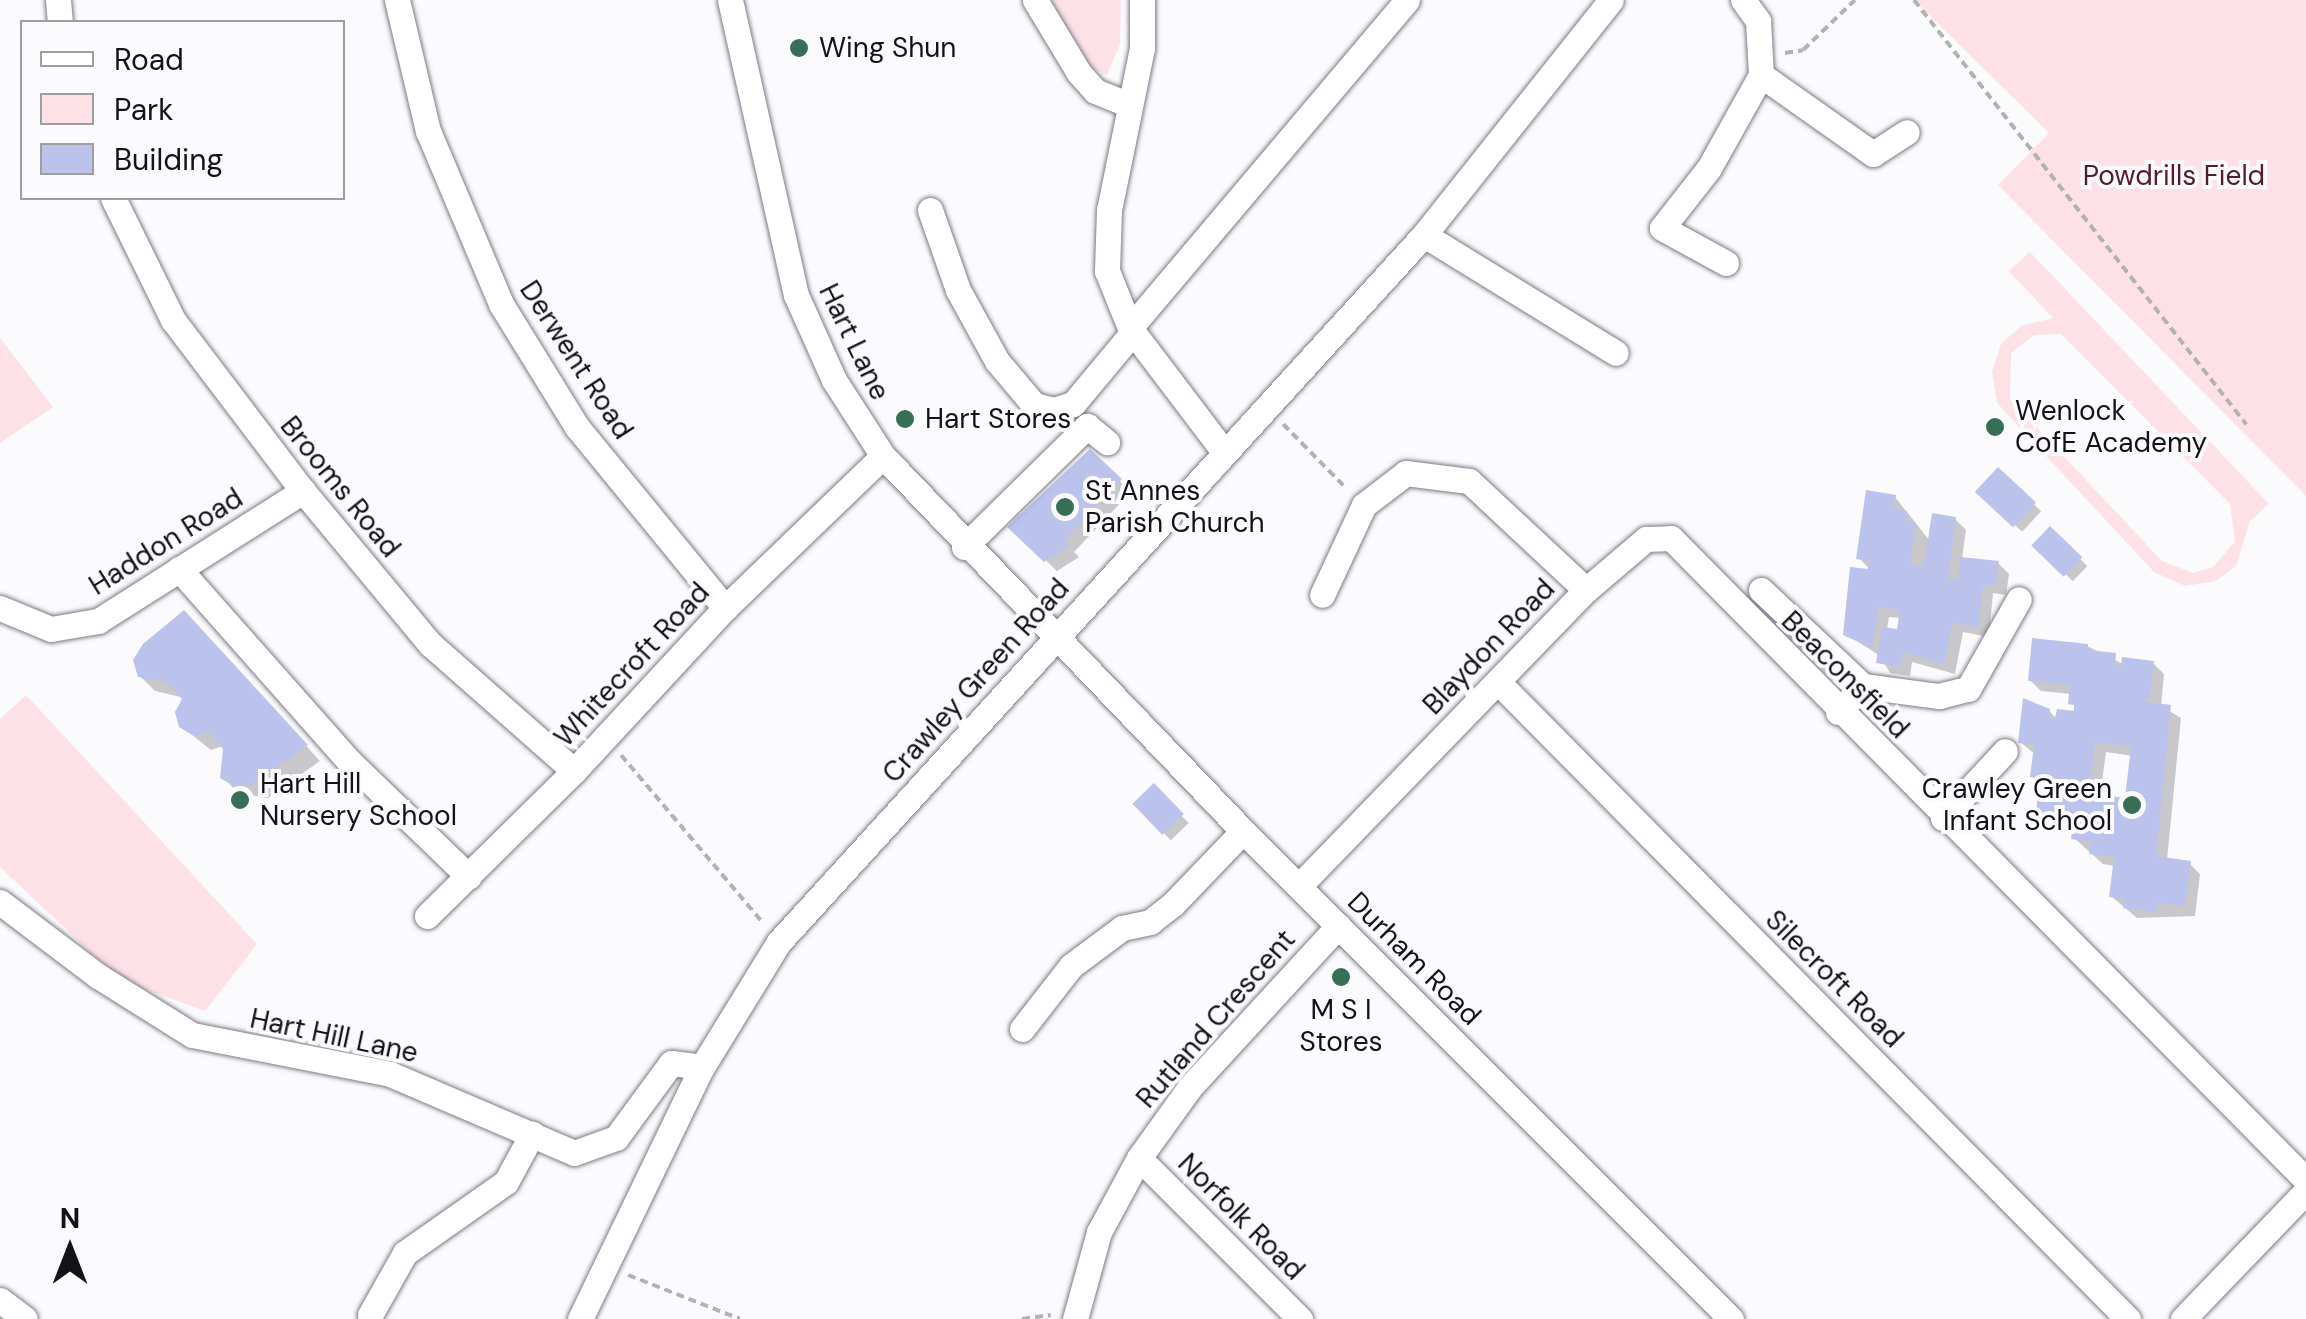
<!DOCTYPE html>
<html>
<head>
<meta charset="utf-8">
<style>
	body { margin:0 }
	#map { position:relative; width:2306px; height:1319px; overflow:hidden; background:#fbfafd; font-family:"DM Sans",sans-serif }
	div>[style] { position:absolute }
	.green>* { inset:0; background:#fde1e7 }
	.shadow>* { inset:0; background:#0003; transform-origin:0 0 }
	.building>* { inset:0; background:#bbc2eb; transform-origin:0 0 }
	.path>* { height:4px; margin-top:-2px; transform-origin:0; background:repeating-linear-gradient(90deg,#b2b1b4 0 8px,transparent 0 13px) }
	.roads { filter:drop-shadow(0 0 2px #7f7986) drop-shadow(0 0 2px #7f7986) }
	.minor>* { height:25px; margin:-12.5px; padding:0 12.5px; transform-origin:12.5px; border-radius:12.5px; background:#fff }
	.dots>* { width:28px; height:28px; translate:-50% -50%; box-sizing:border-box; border:5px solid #fbfafd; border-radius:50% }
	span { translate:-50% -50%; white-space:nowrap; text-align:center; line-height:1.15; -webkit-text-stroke:8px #fbfafd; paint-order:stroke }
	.poi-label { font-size:28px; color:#141217 }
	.left { translate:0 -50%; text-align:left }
	.right { translate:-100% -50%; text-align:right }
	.park-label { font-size:28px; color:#551b2d }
	.street-label { font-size:28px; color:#141217 }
	.legend { position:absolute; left:20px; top:20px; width:325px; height:180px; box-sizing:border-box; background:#fbfafd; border:2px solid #9f9da1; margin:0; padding:12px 18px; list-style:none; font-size:30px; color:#141217 }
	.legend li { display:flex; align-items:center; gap:20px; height:50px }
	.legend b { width:50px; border:2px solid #9f9da1 }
	.north { position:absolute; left:20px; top:1199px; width:100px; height:100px; -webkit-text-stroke:8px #fbfafd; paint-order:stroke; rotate:0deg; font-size:28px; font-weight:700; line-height:40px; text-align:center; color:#141217 }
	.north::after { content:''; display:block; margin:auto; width:35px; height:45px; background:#141217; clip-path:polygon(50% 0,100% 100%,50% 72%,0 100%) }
</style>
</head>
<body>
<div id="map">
	<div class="green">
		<div style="clip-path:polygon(1051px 0,1121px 0,1120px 44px,1107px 75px,1088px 66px)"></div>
		<div style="clip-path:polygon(1914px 0,2306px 0,2306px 496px,1998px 185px,2049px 133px)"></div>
		<div style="clip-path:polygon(evenodd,2030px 252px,2269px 504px,2250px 521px,2236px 566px,2216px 581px,2185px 586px,2154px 572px,1997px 403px,1992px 372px,2001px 344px,2021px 326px,2053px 318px,2009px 271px,2030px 252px,2061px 334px,2230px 504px,2235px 542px,2213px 567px,2193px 573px,2162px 561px,2010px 399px,2011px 353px,2034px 335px,2061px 334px)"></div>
		<div style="clip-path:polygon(0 338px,53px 407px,0 443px)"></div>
		<div style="clip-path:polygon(26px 695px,257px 944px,205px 1011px,120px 980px,0 867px,0 719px)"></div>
	</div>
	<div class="shadow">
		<div style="clip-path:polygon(1090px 453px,1131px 492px,1074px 552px,1079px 557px,1057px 571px,1011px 527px)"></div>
		<div style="left:1998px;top:471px;width:59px;height:28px;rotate:43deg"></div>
		<div style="clip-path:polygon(evenodd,1895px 497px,1930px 541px,1955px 519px,1966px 530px,1962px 559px,1998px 563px,2009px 574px,2006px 595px,1993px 593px,1989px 637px,1963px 632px,1955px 674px,1912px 662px,1910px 676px,1890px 673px,1880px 656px,1846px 634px,1873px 573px,1859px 558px,1895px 497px,1889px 617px,1901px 618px,1899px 632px,1887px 630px,1889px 617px)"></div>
		<div style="left:2050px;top:530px;width:52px;height:21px;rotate:44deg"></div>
		<div style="clip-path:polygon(199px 628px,320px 761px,268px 798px,238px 793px,223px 777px,223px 746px,211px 750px,181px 726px,185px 698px,155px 691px,140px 676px)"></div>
		<div style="clip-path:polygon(evenodd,2087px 646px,2123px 664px,2153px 663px,2164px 674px,2161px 706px,2181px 718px,2167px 860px,2189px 863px,2200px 874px,2195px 916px,2137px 918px,2111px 896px,2115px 866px,2103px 864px,2074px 838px,2075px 826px,2049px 822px,2038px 811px,2035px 754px,2020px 742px,2049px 711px,2058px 720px,2076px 709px,2071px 694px,2041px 691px,2030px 680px,2087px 646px,2106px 752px,2133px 756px,2127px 801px,2100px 797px,2106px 752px)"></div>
		<div style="left:1154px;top:787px;width:50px;height:25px;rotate:46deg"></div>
	</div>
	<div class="building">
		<div style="clip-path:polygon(1090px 449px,1122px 479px,1065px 540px,1070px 545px,1044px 562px,1007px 527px)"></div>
		<div style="left:1998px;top:467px;width:52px;height:34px;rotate:43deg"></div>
		<div style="clip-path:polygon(1866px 490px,1896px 495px,1894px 509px,1907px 511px,1905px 521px,1916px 523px,1910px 564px,1924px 566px,1932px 513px,1956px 517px,1948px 579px,1957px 581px,1961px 557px,1999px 561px,1995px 586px,1983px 584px,1979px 627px,1952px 623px,1944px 664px,1902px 652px,1900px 667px,1876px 663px,1882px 627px,1897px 629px,1900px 610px,1879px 607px,1872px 648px,1843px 635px,1850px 567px,1868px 569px,1869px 561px,1856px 559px)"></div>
		<div style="left:2050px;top:526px;width:45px;height:27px;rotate:44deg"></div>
		<div style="clip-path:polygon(184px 610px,308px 745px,253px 784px,234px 786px,220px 778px,223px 749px,209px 732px,194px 736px,179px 727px,175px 712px,182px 699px,167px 682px,138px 677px,133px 660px,143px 644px)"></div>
		<div style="clip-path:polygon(evenodd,2032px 638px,2088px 644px,2088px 650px,2116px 653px,2115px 666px,2121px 667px,2122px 657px,2154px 661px,2150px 696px,2143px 701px,2171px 705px,2156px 856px,2191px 861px,2185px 906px,2157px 903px,2156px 912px,2123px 908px,2124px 899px,2109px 897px,2114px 857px,2089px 854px,2091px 842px,2071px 839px,2074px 817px,2036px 812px,2040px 779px,2030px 777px,2034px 745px,2018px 743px,2023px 698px,2050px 709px,2049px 718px,2055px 718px,2057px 709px,2074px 711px,2074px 705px,2068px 704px,2070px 685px,2028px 681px,2032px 638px,2095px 742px,2131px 747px,2125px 798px,2089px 793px,2095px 742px)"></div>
		<div style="left:1154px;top:783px;width:43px;height:30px;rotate:46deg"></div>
	</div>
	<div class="path">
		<div style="left:1914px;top:0;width:539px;rotate:51.94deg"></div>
		<div style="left:1785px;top:53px;width:18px;rotate:-9deg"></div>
		<div style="left:1803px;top:50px;width:72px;rotate:-43.9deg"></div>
		<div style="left:1283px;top:424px;width:90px;rotate:45.5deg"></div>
		<div style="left:621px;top:755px;width:220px;rotate:49.8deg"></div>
		<div style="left:628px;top:1275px;width:120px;rotate:21.4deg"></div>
		<div style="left:1022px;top:1319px;width:29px;rotate:-8deg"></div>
	</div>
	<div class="roads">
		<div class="minor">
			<div style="left:58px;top:0;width:22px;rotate:85deg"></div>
			<div style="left:397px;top:0;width:135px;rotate:76.7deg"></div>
			<div style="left:428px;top:131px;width:188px;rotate:67.1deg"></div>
			<div style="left:501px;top:304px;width:145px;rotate:58.3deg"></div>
			<div style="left:577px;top:427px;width:234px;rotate:50.7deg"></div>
			<div style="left:730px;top:0;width:302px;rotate:77.4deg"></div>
			<div style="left:796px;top:295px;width:93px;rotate:65.9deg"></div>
			<div style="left:834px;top:380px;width:90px;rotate:57.2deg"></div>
			<div style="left:883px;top:456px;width:520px;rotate:46.17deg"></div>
			<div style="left:1243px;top:831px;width:690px;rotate:45deg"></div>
			<div style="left:1035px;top:0;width:85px;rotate:58.9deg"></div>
			<div style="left:1079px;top:73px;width:24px;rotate:48deg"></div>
			<div style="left:1095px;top:91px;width:35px;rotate:22deg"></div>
			<div style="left:1142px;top:0;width:48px;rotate:90deg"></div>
			<div style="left:1142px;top:48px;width:165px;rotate:101.5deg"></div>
			<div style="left:1109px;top:210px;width:61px;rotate:91.9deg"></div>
			<div style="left:1107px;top:271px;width:61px;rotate:68deg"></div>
			<div style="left:1130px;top:328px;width:156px;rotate:52.8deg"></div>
			<div style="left:1743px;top:0;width:26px;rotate:54deg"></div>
			<div style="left:1758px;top:21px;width:54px;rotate:86.8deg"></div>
			<div style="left:1761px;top:75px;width:137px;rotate:35.2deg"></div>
			<div style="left:1873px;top:154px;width:40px;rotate:-32.9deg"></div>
			<div style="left:113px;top:198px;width:136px;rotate:63.8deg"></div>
			<div style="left:173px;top:320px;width:215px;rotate:52.8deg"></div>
			<div style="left:303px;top:491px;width:199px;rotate:50.3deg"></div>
			<div style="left:430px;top:644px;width:192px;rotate:41.4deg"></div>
			<div style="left:930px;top:210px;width:85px;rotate:70.7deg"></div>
			<div style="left:958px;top:290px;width:81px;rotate:61.2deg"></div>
			<div style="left:997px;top:361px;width:57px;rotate:49.9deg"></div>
			<div style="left:1034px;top:405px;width:21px;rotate:14deg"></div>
			<div style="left:1054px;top:410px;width:20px;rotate:-18deg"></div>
			<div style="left:1073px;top:404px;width:94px;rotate:-50.2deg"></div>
			<div style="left:1424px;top:235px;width:225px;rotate:31.6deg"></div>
			<div style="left:1726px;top:263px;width:73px;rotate:-151.3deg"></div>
			<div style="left:1662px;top:228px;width:76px;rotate:-51.9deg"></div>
			<div style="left:1709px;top:168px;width:107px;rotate:-60.8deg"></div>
			<div style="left:1130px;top:328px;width:429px;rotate:-49.8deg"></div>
			<div style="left:964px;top:547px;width:173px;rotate:-44.5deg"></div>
			<div style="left:1087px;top:426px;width:26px;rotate:39deg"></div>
			<div style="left:179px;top:569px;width:258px;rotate:48.5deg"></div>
			<div style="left:350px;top:762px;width:165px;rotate:44deg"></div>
			<div style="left:1586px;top:590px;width:79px;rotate:-40.4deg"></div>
			<div style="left:1646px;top:539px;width:25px;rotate:-2deg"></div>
			<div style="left:1671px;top:538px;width:903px;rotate:45.31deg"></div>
			<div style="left:1761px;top:590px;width:140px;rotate:43.3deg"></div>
			<div style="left:0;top:608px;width:55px;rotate:22.4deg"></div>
			<div style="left:51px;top:629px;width:48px;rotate:-9.7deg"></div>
			<div style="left:98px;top:621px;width:243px;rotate:-32.4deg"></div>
			<div style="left:1498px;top:682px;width:896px;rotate:45.32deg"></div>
			<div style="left:1838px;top:712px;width:36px;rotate:-46deg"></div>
			<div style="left:1863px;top:686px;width:77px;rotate:7.5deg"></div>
			<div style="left:1939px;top:696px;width:30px;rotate:-14deg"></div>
			<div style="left:1968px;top:689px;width:103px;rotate:-60.5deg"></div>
			<div style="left:1943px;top:818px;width:91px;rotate:-47.2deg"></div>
			<div style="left:1299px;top:886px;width:412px;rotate:-45.9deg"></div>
			<div style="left:1586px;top:590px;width:160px;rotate:-137deg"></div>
			<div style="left:1469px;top:481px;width:64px;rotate:-172.8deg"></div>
			<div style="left:1406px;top:473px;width:53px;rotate:142.7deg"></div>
			<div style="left:1364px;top:505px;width:99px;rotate:115deg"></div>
			<div style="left:0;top:902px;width:123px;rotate:37.1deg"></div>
			<div style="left:98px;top:976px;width:111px;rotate:32.1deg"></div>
			<div style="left:192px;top:1035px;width:202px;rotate:11.1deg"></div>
			<div style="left:390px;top:1074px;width:200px;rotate:23.2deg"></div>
			<div style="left:574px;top:1153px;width:45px;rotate:-19.7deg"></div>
			<div style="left:616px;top:1138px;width:93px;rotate:-53.7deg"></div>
			<div style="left:671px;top:1063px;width:31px;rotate:7deg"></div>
			<div style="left:427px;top:916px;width:206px;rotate:-44.6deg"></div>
			<div style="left:574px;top:771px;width:222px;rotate:-47.2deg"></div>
			<div style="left:725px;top:608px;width:219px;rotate:-43.9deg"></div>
			<div style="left:1022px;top:1029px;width:80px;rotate:-52.1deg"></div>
			<div style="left:1071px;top:966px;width:64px;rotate:-36.7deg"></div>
			<div style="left:1122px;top:928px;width:29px;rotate:-12deg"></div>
			<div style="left:1150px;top:922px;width:29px;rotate:-38deg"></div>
			<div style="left:1173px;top:904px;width:101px;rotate:-46.2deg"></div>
			<div style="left:1139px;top:1158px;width:228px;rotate:45deg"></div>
			<div style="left:0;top:1300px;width:31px;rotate:37deg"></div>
			<div style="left:370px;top:1315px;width:71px;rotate:-60.6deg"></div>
			<div style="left:405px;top:1253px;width:123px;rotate:-35.1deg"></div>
			<div style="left:506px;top:1182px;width:55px;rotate:-61.6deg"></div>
			<div style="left:580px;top:1319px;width:280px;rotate:-64.2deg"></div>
			<div style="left:702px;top:1067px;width:147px;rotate:-58.4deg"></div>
			<div style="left:779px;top:942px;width:957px;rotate:-47.63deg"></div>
			<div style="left:1424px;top:235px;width:300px;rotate:-51.5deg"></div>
			<div style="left:1075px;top:1319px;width:90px;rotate:-74.6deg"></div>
			<div style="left:1099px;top:1232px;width:84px;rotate:-61.6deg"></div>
			<div style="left:1139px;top:1158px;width:87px;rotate:-54.3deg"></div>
			<div style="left:1190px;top:1087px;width:219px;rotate:-47.4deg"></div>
			<div style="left:2183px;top:1319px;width:178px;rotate:-46.1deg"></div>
		</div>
	</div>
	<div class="dots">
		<div style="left:799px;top:48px;background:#366e56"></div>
		<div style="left:905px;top:419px;background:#366e56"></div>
		<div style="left:1995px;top:427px;background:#366e56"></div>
		<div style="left:1065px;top:507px;background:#366e56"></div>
		<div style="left:240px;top:800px;background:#366e56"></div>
		<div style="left:2132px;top:805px;background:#366e56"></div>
		<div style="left:1341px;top:977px;background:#366e56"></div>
	</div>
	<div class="poi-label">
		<span class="left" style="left:819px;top:48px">Wing Shun</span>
		<span class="left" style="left:2015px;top:427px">Wenlock<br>CofE Academy</span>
		<span class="left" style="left:925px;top:419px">Hart Stores</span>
		<span class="left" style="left:1085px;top:507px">St Annes<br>Parish Church</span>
		<span class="left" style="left:260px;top:800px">Hart Hill<br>Nursery School</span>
		<span class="right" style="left:2112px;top:805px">Crawley Green<br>Infant School</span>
		<span style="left:1341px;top:1026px">M S I<br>Stores</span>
	</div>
	<div class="park-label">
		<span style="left:2174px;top:176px">Powdrills Field</span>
	</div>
	<div class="street-label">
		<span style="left:854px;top:342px;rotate:64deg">Hart Lane</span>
		<span style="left:576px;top:360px;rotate:57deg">Derwent Road</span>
		<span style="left:340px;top:487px;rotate:51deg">Brooms Road</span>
		<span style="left:166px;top:542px;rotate:-32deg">Haddon Road</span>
		<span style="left:1489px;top:647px;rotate:-46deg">Blaydon Road</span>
		<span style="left:632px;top:665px;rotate:-47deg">Whitecroft Road</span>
		<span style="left:1845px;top:675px;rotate:45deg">Beaconsfield</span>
		<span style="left:976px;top:681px;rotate:-48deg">Crawley Green Road</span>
		<span style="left:1414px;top:959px;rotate:45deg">Durham Road</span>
		<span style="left:1834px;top:979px;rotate:45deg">Silecroft Road</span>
		<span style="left:1216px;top:1019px;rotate:-49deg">Rutland Crescent</span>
		<span style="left:334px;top:1036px;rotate:12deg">Hart Hill Lane</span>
		<span style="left:1241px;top:1217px;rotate:45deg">Norfolk Road</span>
	</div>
	<ul class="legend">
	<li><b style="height:12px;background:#fff"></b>Road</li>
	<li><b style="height:28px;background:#fde1e7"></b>Park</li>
	<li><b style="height:28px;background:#bbc2eb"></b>Building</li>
	</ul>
	<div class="north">N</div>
</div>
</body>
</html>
